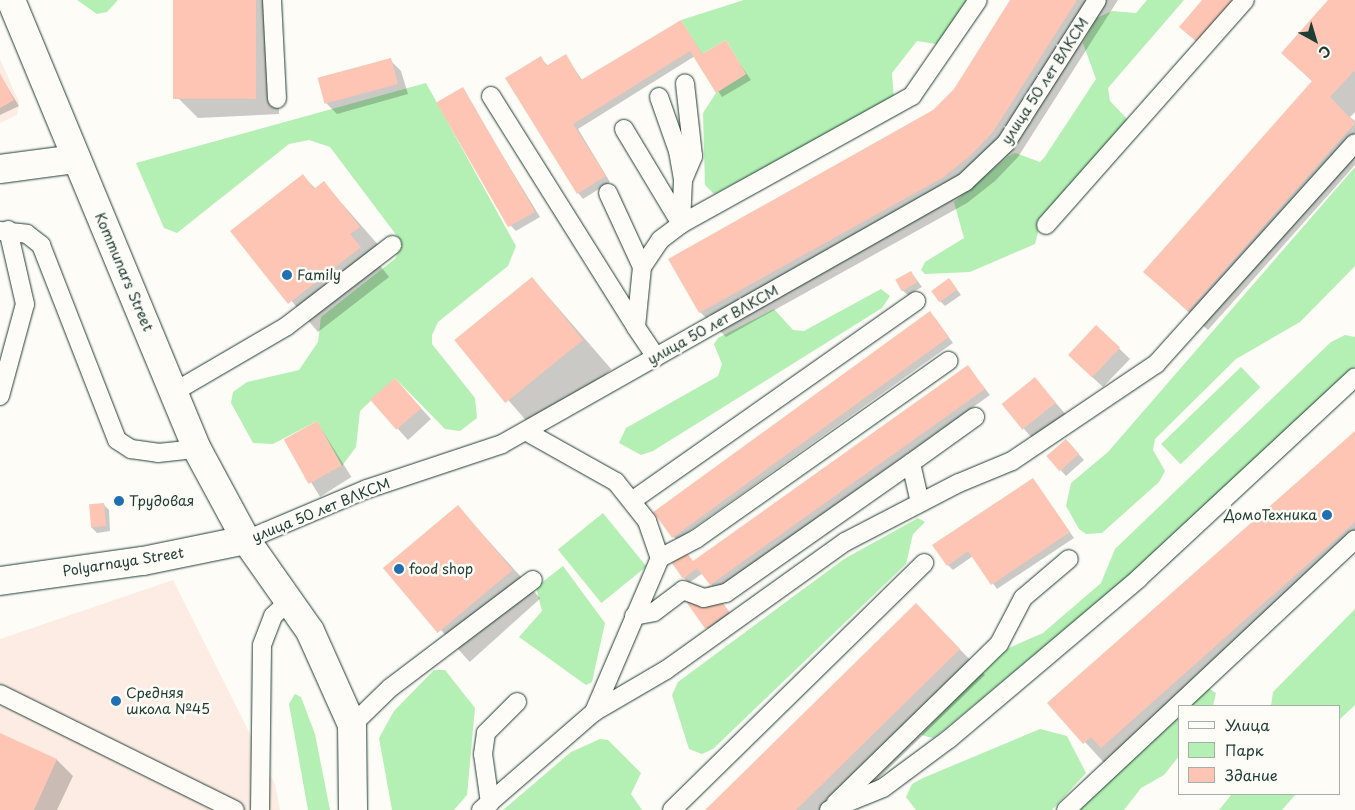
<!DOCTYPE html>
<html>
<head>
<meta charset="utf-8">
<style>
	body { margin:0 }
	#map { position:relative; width:1355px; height:810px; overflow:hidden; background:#fdfcf7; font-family:"Playpen Sans",sans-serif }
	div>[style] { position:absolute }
	.built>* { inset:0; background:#fdece3 }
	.green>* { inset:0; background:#b4efb4; transform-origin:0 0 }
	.shadow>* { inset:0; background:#0003; transform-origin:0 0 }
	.building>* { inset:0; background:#fec5b4; transform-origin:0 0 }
	.roads { filter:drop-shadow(0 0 1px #1f3d34) drop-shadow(0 0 1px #1f3d34) }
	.lane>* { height:18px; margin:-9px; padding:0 9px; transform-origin:9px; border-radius:9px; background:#fdfcf7 }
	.street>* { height:28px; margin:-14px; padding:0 14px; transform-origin:14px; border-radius:14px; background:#fdfcf7 }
	.secondary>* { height:28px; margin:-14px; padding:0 14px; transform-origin:14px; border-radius:14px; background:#fdfcf7 }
	.dots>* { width:14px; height:14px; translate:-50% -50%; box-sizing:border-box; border:2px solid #fdfcf7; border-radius:50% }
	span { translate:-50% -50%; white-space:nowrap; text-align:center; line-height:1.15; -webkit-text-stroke:5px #fdfcf7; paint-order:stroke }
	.street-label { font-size:14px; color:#1f3d34 }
	.poi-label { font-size:14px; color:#1f3d34 }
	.left { translate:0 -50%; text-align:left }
	.right { translate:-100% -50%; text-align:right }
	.legend { position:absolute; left:1178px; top:705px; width:162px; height:90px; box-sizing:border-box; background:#fdfcf7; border:1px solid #a4b0a9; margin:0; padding:6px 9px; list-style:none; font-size:15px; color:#1f3d34 }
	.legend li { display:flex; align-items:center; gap:10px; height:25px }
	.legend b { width:25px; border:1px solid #a4b0a9 }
	.north { position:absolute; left:1290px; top:15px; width:50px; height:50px; -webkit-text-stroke:4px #fdfcf7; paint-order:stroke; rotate:141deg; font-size:14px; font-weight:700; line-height:20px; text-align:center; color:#1f3d34 }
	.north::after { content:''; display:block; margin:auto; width:18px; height:22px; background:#1f3d34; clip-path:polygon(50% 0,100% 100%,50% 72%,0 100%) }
</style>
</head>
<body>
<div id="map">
	<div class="built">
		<div style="clip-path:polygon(0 59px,19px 102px,17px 115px,0 123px)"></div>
		<div style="clip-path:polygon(173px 580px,275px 784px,280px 810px,0 810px,0 639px)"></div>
	</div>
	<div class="green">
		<div style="clip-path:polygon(77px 0,118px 0,107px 12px,97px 14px)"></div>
		<div style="clip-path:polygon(744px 0,971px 0,943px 45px,917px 41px,892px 73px,894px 100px,714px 194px,705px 185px,703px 113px,716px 93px,746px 74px,726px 40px,702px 54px,681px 20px)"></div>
		<div style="clip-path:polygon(1147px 0,1184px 0,1108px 88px,1110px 101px,1128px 120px,1040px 225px,1035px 244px,970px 272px,925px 274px,921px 270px,925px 262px,964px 238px,954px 202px,1009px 156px,1015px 153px,1040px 162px,1044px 158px,1096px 79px,1083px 43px,1097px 18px,1112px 11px,1136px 13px)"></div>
		<div style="clip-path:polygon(426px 83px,516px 246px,508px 266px,438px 322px,432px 335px,432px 344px,475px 398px,477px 418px,460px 431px,445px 429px,395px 378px,360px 411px,356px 447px,342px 466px,317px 421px,273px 444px,253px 443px,231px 403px,233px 392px,247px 382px,299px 370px,318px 342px,321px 317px,396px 258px,400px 240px,330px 147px,309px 140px,289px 144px,177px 233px,164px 228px,136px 163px)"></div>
		<div style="clip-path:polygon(1355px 167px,1355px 266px,1300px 322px,1236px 359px,1155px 439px,1153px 450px,1165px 471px,1159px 482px,1102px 533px,1086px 534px,1079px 529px,1066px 506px,1071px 483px,1108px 452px)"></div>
		<div style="clip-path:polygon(881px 289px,890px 296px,882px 308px,653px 451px,641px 455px,619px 443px,626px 428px,718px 376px,722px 364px,714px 344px,718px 338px,774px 309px,793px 330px,804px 331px)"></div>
		<div style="clip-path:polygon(1345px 335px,1355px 337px,1355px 366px,1259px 458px,1132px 573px,944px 730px,933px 738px,921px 735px,1002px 651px,1043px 633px,1101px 583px,1115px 549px,1331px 342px)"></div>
		<div style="left:1241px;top:367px;width:28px;height:111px;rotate:46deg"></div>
		<div style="left:603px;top:513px;width:69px;height:58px;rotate:51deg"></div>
		<div style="clip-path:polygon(918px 518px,925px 522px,913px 534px,906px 564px,713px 749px,702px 754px,689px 749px,672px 695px,678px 682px,844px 559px)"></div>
		<div style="clip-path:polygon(563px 566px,605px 623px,592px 682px,586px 685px,519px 637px,542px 611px,536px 587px)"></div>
		<div style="clip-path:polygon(1355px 609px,1355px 705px,1339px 720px,1339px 706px,1271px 706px,1273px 692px)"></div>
		<div style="clip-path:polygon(434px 670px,445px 670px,475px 708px,467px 795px,454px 810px,392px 810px,379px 738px,394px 711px)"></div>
		<div style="clip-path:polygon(1208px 688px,1216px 693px,1213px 706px,1186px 706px)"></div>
		<div style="clip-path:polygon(295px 694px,301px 697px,315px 734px,330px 810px,308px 810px,289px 704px)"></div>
		<div style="clip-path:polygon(1179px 713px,1179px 756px,1164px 775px,1141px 788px,1124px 810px,1076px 810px)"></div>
		<div style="clip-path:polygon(1040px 729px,1067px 736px,1086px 773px,1052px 810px,916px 810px,906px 797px,912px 784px,923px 778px)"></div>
		<div style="clip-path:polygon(600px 739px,608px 740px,641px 773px,631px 794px,642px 810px,503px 810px,571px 752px)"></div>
		<div style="clip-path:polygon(1232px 794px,1296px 794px,1282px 810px,1219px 810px)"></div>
	</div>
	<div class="shadow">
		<div style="clip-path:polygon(174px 0,275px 0,279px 114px,198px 118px,178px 98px)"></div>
		<div style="clip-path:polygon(1011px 0,1118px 0,1018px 157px,995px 181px,967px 203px,726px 337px,700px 312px,670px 259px,934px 111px,955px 90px)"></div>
		<div style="clip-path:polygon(1330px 0,1355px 0,1355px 112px,1350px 117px,1355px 121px,1355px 165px,1208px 330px,1145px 272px,1313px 82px,1283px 53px)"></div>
		<div style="clip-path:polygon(681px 21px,703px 55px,725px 42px,751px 80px,722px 97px,695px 56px,578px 129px,610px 182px,583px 199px,578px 193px,540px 57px,548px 66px,565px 56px,583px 81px)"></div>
		<div style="clip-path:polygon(390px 60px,401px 71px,408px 94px,337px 114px,326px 103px)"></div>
		<div style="clip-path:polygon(0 75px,19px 106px,0 115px)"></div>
		<div style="clip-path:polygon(462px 89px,540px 217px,516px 231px,511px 226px)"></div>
		<div style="clip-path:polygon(303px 176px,316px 189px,324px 183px,388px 256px,378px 263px,389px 277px,318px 332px,232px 231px)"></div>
		<div style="clip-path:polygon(911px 272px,922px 287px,908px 295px,902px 290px)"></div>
		<div style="left:532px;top:278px;width:121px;height:98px;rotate:49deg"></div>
		<div style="clip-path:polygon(949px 279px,961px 295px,945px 306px,940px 301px)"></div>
		<div style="clip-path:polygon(935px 318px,953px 343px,677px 540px,672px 535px)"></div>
		<div style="clip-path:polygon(1097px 327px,1130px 359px,1103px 387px,1080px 366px)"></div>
		<div style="clip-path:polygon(968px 367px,990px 395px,714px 591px,733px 617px,711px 633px,688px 603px,712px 586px,703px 573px,689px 583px,684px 578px,694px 562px)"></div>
		<div style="left:1035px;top:379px;width:48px;height:41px;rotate:49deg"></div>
		<div style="clip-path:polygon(395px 380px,431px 419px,408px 440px,398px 429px)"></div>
		<div style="left:317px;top:422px;width:65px;height:37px;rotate:58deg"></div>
		<div style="clip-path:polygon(1355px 432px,1355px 550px,1109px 768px,1049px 703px)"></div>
		<div style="clip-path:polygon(1071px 446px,1084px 460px,1066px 476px,1048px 456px)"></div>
		<div style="clip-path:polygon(1033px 480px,1074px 538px,997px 589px,973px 556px,953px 570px,948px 565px)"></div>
		<div style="clip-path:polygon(103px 504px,109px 510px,110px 531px,97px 533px,91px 527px)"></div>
		<div style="left:458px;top:507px;width:123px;height:95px;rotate:48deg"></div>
		<div style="clip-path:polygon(941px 630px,985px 675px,846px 810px,708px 810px)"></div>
		<div style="clip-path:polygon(0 734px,57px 760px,73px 776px,57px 810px,0 810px)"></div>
	</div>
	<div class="building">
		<div style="left:173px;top:0;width:83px;height:99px"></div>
		<div style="clip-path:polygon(1010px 0,1077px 0,993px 132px,970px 156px,942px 178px,699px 313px,668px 259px,933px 110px,954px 89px)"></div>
		<div style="clip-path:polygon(1202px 0,1235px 0,1198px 43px,1179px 27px)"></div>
		<div style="clip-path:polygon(1328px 0,1355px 0,1355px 70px,1330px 97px,1355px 123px,1188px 311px,1143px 272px,1312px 81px,1281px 53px)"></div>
		<div style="clip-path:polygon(681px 20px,702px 54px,726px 40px,746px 74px,716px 93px,690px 51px,573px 124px,606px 176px,577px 194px,505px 78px,541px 56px,546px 66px,566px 54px,581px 80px)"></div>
		<div style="left:391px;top:58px;width:27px;height:76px;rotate:75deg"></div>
		<div style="clip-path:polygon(0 73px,14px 100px,0 108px)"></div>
		<div style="left:463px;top:87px;width:144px;height:31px;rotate:60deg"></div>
		<div style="clip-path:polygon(303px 174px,314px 189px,324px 181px,360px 227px,350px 234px,361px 247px,288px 304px,230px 231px)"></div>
		<div style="left:911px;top:271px;width:13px;height:18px;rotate:61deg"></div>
		<div style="left:532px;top:277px;width:81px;height:100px;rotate:51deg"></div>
		<div style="left:949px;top:278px;width:14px;height:22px;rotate:54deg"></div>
		<div style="left:930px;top:311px;width:32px;height:342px;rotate:54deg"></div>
		<div style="left:1096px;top:325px;width:33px;height:41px;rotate:43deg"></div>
		<div style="clip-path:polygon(968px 365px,985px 389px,710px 585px,697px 568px,683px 579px,672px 563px,687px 553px,693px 561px)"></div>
		<div style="left:1035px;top:377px;width:33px;height:43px;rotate:51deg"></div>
		<div style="left:395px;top:378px;width:40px;height:33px;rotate:49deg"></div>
		<div style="left:317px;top:421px;width:51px;height:38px;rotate:61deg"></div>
		<div style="clip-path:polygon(1355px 431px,1355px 522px,1101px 748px,1091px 737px,1083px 744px,1047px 703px)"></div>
		<div style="left:1066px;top:439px;width:20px;height:26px;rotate:49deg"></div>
		<div style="clip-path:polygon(1033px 478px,1070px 532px,991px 585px,968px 551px,947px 566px,932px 545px)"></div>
		<div style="left:104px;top:503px;width:23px;height:15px;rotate:85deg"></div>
		<div style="left:458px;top:505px;width:85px;height:98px;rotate:50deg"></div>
		<div style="left:710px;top:585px;width:33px;height:29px;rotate:55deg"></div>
		<div style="clip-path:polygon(916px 603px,960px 649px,796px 810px,705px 810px)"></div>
		<div style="clip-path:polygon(0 733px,57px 759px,34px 810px,0 810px)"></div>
	</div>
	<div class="roads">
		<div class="lane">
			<div style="left:272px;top:0;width:99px;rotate:87.1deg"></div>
			<div style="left:491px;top:96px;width:273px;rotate:57.9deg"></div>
			<div style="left:659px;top:97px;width:57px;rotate:70.6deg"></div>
			<div style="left:678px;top:151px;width:29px;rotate:80deg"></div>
			<div style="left:683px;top:180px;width:44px;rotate:92.6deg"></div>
			<div style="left:624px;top:129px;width:111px;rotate:59deg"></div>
			<div style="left:683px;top:180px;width:26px;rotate:-67deg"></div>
			<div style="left:693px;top:156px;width:73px;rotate:-96.3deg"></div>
			<div style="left:608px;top:193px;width:81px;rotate:65.3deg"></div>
			<div style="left:1046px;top:225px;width:300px;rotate:-48.5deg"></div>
			<div style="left:0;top:231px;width:27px;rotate:6deg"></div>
			<div style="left:27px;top:234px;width:18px;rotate:38deg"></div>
			<div style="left:41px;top:245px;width:209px;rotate:68.7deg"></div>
			<div style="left:117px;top:440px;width:17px;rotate:33deg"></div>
			<div style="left:131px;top:449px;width:27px;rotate:8deg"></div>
			<div style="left:158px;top:453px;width:39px;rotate:-6deg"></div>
			<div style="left:656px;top:357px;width:36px;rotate:-124deg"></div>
			<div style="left:636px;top:327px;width:60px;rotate:-84.3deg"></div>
			<div style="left:642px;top:267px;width:32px;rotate:-56deg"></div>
			<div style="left:660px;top:240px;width:26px;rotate:-37deg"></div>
			<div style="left:681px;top:224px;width:264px;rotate:-29deg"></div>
			<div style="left:912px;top:96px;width:116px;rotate:-55.5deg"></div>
			<div style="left:174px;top:392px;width:131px;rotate:-30.3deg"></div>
			<div style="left:287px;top:326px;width:133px;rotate:-37.6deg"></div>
			<div style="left:0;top:396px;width:95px;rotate:-74.8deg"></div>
			<div style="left:25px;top:304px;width:76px;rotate:-102.9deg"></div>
			<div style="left:527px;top:432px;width:102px;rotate:29.3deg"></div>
			<div style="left:616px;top:482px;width:50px;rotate:51.5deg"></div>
			<div style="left:647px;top:521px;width:39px;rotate:71deg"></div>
			<div style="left:660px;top:558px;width:168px;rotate:113.2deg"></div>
			<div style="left:633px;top:500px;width:346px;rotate:-35.1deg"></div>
			<div style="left:920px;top:503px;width:41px;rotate:-102.7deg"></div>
			<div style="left:911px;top:463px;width:79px;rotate:-35.7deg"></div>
			<div style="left:246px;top:540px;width:131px;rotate:-22.9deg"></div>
			<div style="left:367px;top:489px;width:142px;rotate:-18.4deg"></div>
			<div style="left:502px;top:444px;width:532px;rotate:-29.5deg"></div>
			<div style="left:965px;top:182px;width:57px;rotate:-43.6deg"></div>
			<div style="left:1006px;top:143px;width:169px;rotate:-57.5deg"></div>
			<div style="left:660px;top:558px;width:41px;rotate:-27.8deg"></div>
			<div style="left:696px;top:539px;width:309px;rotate:-35.2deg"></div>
			<div style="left:634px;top:616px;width:20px;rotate:-11deg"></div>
			<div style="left:654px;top:612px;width:36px;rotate:-37deg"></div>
			<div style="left:683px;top:590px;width:22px;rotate:21deg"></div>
			<div style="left:704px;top:598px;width:23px;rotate:-13deg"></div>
			<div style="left:726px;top:593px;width:226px;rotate:-35.1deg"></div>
			<div style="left:0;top:694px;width:262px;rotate:26.3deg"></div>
			<div style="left:352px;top:725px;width:53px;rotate:-44.2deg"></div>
			<div style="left:390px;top:688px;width:179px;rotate:-37.1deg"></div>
			<div style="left:490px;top:803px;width:49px;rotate:-98.1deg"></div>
			<div style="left:483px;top:754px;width:21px;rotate:-82deg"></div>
			<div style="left:486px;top:733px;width:44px;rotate:-45deg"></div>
			<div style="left:835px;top:804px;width:229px;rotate:-44.3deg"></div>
			<div style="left:999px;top:644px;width:52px;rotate:-62.4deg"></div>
			<div style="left:1023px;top:598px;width:60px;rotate:-40.3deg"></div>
			<div style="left:260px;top:810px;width:165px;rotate:-89.3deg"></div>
			<div style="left:262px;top:645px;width:31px;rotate:-69deg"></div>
			<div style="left:273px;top:616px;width:21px;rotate:-43deg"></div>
			<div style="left:481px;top:810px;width:150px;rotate:-40.9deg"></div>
			<div style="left:594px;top:712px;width:83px;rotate:-30.3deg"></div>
			<div style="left:666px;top:670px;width:220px;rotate:-35.6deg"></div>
			<div style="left:845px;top:542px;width:128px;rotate:-27.4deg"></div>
			<div style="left:959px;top:483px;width:57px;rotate:-22.5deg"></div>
			<div style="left:1012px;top:461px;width:174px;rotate:-34deg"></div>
			<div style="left:1156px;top:364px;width:297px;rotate:-48deg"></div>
			<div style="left:672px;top:810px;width:353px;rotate:-44.4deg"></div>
			<div style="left:829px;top:810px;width:58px;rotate:-22.2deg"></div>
			<div style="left:883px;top:788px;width:82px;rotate:-36.6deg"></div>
			<div style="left:949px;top:739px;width:248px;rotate:-40.2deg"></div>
			<div style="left:1138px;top:579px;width:296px;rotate:-42.9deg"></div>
			<div style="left:1066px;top:810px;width:396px;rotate:-43.1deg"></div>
		</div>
		<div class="street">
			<div style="left:0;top:169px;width:77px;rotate:-7.5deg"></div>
			<div style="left:0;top:581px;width:144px;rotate:-8deg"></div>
			<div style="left:143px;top:561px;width:105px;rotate:-11.5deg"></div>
		</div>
		<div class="secondary">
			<div style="left:11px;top:0;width:486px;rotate:67.5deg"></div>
			<div style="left:197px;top:449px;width:103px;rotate:61.7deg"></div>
			<div style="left:246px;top:540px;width:111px;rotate:54.9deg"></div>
			<div style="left:310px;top:631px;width:103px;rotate:65.9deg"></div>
			<div style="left:352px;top:725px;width:85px;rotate:89.3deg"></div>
		</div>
	</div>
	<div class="dots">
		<div style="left:287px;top:275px;background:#1f6fb2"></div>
		<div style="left:119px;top:501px;background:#1f6fb2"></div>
		<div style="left:1327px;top:515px;background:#1f6fb2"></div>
		<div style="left:399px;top:569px;background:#1f6fb2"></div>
		<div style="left:116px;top:701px;background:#1f6fb2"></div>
	</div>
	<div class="street-label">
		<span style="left:1045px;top:81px;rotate:-57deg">улица 50 лет ВЛКСМ</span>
		<span style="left:124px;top:272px;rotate:67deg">Kommunars Street</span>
		<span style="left:713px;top:325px;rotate:-29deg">улица 50 лет ВЛКСМ</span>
		<span style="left:321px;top:510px;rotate:-22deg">улица 50 лет ВЛКСМ</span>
		<span style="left:123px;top:562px;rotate:-9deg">Polyarnaya Street</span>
	</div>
	<div class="poi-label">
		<span class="left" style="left:297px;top:275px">Family</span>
		<span class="left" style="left:129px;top:501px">Трудовая</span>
		<span class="right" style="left:1317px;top:515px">ДомоТехника</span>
		<span class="left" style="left:409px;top:569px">food shop</span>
		<span class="left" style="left:126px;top:701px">Средняя<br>школа №45</span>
	</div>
	<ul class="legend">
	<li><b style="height:6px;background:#fdfcf7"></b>Улица</li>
	<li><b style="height:14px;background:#b4efb4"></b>Парк</li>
	<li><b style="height:14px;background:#fec5b4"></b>Здание</li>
	</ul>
	<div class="north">С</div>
</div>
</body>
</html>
